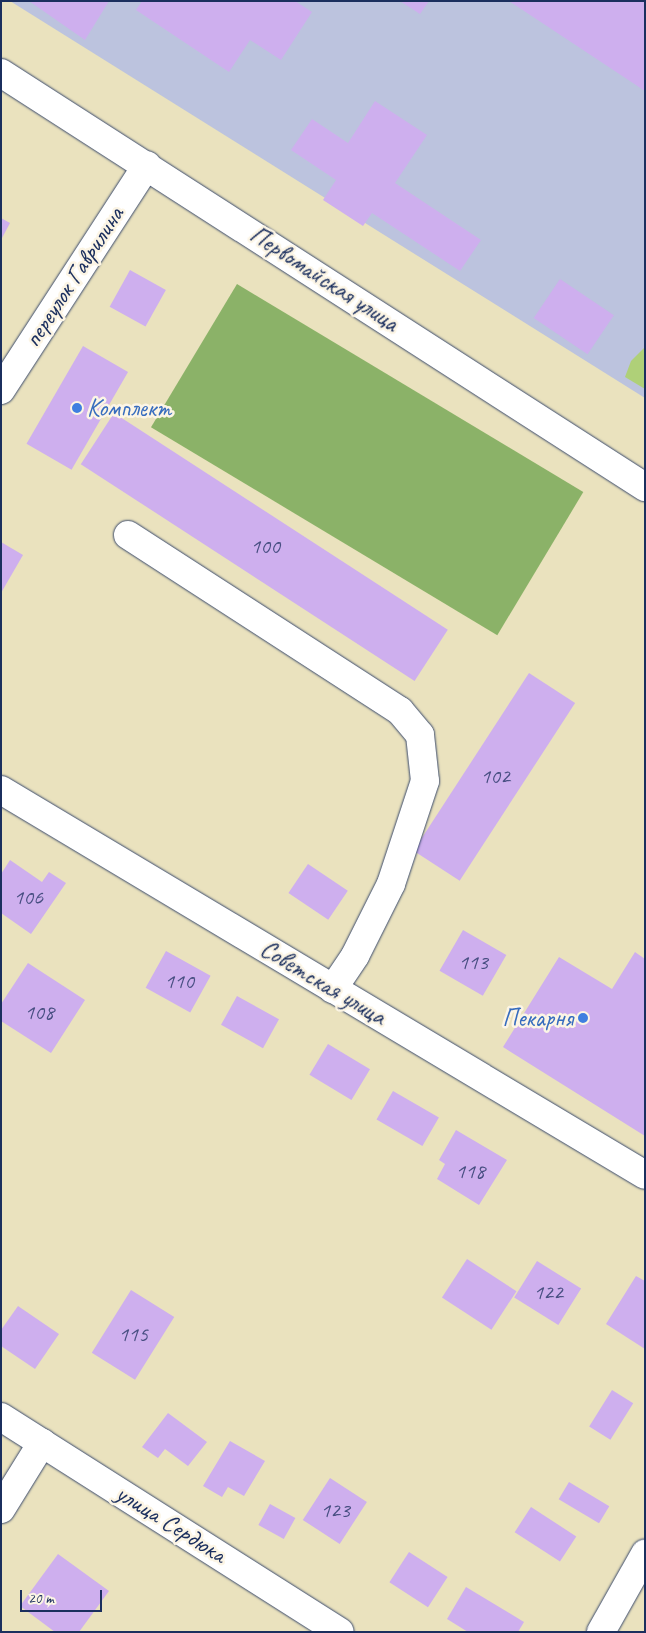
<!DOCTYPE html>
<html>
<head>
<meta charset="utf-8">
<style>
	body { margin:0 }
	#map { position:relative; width:646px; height:1633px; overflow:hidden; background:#eae2be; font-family:Caveat,sans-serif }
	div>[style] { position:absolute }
	.industrial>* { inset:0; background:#bcc3de }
	.green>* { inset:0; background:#afd078 }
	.forest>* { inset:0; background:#8bb268; transform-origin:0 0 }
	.building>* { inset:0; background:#ceafee; transform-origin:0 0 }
	.roads { filter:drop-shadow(0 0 1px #3a4a6c) drop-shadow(0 0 1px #3a4a6c) }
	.minor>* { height:28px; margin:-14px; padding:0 14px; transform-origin:14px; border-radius:14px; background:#fff }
	.major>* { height:28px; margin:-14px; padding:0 14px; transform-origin:14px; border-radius:14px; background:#fff }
	.dots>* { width:14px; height:14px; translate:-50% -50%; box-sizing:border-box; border:2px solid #fcf5e5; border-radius:50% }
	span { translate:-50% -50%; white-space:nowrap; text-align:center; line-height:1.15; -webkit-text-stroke:5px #fcf5e5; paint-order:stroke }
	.number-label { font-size:22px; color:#484f82 }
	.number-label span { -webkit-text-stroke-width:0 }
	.street-label { font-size:25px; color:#1b2f5e }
	.shop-label { font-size:25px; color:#366cbe }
	.left { translate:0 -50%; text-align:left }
	.right { translate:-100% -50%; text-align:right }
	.frame { position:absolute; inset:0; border:2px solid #1b2f5e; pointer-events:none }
	.scale { position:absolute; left:20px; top:1590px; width:82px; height:22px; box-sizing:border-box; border:2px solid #1b2f5e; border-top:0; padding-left:6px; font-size:15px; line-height:18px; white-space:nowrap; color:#1b2f5e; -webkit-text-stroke:4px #fcf5e5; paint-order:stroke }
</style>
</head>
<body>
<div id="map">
	<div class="industrial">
		<div style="clip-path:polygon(10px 1px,645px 1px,645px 398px)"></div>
	</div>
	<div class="green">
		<div style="clip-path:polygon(645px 347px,645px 389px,625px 377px,631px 361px)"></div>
	</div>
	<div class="forest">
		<div style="left:237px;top:284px;width:404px;height:167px;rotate:31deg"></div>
	</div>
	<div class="building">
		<div style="clip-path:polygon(29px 1px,109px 1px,85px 40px)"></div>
		<div style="clip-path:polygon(142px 1px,295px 1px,312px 12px,281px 60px,250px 40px,229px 72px,136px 10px)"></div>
		<div style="clip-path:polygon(400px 1px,429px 1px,420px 14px)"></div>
		<div style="clip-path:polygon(509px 1px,645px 1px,645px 91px)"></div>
		<div style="clip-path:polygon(375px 101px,427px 135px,395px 183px,481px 240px,460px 271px,372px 213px,363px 226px,323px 200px,336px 180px,291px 150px,312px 119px,348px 143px)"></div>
		<div style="clip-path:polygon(1px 218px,10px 223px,1px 240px)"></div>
		<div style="left:130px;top:270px;width:41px;height:42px;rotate:29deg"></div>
		<div style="left:560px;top:279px;width:65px;height:47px;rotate:34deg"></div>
		<div style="left:83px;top:346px;width:52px;height:113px;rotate:30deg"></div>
		<div style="left:114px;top:413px;width:398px;height:61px;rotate:33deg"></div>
		<div style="clip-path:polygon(1px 542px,23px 555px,1px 593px)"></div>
		<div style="left:529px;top:673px;width:55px;height:212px;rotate:33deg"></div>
		<div style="clip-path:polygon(10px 860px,42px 882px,49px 872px,66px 883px,31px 934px,1px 913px,1px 874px)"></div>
		<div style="left:308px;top:864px;width:48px;height:35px;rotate:34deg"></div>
		<div style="left:463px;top:930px;width:50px;height:47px;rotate:30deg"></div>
		<div style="left:166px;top:951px;width:51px;height:42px;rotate:29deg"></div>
		<div style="clip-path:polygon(635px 952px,645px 959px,645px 1136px,503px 1047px,559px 957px,612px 989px)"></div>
		<div style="clip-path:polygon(28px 963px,85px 1000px,51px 1053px,1px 1021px,1px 1004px)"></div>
		<div style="left:237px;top:996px;width:48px;height:33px;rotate:29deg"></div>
		<div style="left:328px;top:1044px;width:49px;height:36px;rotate:31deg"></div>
		<div style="left:393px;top:1091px;width:53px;height:33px;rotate:30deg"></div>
		<div style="clip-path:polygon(456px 1130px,507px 1160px,479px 1205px,437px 1179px,445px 1164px,439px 1160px)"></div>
		<div style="left:467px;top:1259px;width:59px;height:46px;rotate:33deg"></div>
		<div style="left:537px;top:1261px;width:52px;height:43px;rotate:32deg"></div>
		<div style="clip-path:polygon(636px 1276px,645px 1281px,645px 1349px,606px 1324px)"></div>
		<div style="left:131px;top:1290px;width:51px;height:74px;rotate:32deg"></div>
		<div style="clip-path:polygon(18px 1306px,59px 1334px,35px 1369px,1px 1346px,1px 1330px)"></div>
		<div style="left:612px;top:1390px;width:25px;height:43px;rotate:32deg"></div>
		<div style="clip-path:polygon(168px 1413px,207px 1442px,188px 1466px,165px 1449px,158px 1458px,142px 1447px)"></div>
		<div style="clip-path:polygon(230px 1441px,265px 1461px,244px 1496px,228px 1487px,222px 1497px,203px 1486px)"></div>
		<div style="left:330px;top:1478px;width:44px;height:50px;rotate:33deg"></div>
		<div style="left:569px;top:1482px;width:47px;height:20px;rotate:31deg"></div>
		<div style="left:270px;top:1504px;width:29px;height:24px;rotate:29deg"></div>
		<div style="left:531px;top:1507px;width:54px;height:30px;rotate:33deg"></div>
		<div style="left:409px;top:1552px;width:46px;height:36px;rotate:33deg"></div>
		<div style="clip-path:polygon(58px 1554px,109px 1591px,79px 1632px,55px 1632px,20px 1606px)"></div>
		<div style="clip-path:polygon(466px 1587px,524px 1622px,518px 1632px,468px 1632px,447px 1619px)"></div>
	</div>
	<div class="roads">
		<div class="minor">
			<div style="left:1px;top:390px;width:268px;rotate:-57deg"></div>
			<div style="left:128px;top:535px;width:324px;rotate:32.9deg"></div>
			<div style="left:400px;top:711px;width:31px;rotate:50deg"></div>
			<div style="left:420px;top:735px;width:46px;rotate:83.8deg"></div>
			<div style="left:425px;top:781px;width:108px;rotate:108.3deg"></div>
			<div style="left:391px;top:884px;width:80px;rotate:116.6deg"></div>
			<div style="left:355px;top:956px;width:40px;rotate:124deg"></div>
			<div style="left:1px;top:790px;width:750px;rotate:30.87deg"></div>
			<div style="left:1px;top:1417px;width:401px;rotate:32.4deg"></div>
			<div style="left:1px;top:1509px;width:78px;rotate:-58.2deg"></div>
			<div style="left:601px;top:1632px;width:90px;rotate:-60.6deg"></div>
		</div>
		<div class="major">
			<div style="left:1px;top:73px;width:766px;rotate:32.74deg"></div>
		</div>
	</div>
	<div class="dots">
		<div style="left:77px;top:408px;background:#3f7fe0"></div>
		<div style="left:583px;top:1018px;background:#3f7fe0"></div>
	</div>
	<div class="number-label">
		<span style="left:265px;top:547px">100</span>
		<span style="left:495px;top:777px">102</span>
		<span style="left:28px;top:898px">106</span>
		<span style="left:473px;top:963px">113</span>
		<span style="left:179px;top:982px">110</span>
		<span style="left:39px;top:1013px">108</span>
		<span style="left:470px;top:1172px">118</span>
		<span style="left:548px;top:1293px">122</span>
		<span style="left:133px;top:1335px">115</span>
		<span style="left:335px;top:1511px">123</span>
	</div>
	<div class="street-label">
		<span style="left:74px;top:277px;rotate:-57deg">переулок Гаврилина</span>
		<span style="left:324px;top:279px;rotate:33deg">Первомайская улица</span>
		<span style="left:323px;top:983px;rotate:31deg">Советская улица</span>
		<span style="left:171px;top:1524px;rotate:32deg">улица Сердюка</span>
	</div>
	<div class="shop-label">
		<span class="left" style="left:87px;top:408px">Комплект</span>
		<span class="right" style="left:573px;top:1018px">Пекарня</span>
	</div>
	<div class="frame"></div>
	<div class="scale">20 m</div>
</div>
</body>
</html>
